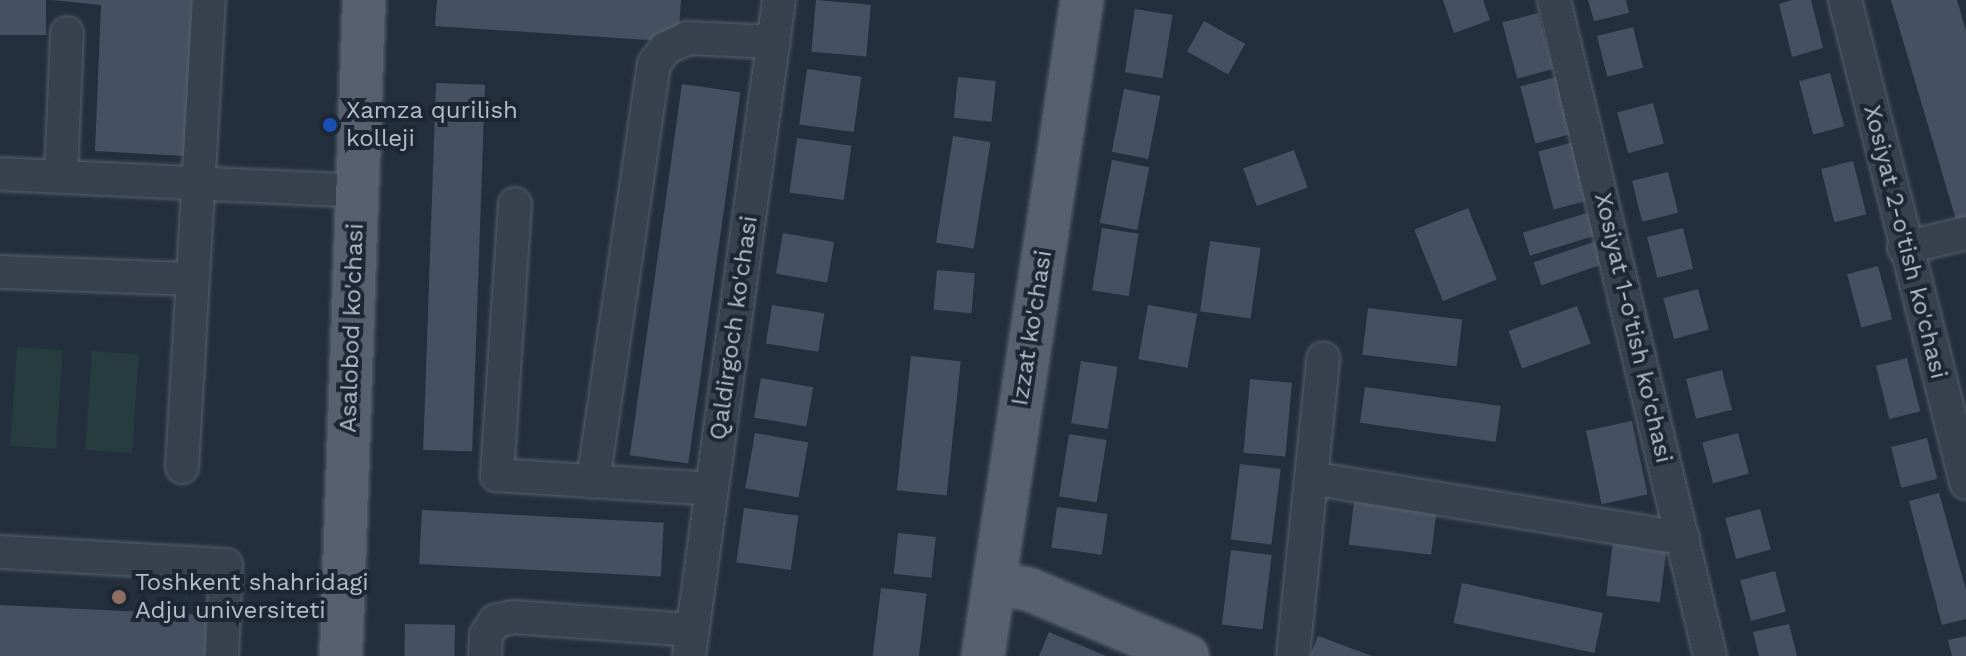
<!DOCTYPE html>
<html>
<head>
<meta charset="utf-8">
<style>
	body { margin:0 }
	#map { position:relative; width:1966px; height:656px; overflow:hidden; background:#242f3e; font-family:"Work Sans",sans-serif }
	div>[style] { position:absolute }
	.green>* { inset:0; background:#263c3f; transform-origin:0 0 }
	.building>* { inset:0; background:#455162; transform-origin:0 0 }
	.roads { filter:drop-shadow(0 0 2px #565f6c) drop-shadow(0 0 2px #565f6c) }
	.minor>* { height:32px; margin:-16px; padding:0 16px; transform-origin:16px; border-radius:16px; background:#38414e }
	.major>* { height:42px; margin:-21px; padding:0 21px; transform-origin:21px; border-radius:21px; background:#56606e }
	.dots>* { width:22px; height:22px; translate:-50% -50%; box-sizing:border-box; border:4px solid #1d2633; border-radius:50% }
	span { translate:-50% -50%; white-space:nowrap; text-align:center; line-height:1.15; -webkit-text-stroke:8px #1d2633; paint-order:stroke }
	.poi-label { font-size:24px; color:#b4bcc9 }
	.left { translate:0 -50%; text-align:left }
	.street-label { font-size:24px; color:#b4bcc9 }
</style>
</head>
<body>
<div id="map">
	<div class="green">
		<div style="left:17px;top:347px;width:46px;height:99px;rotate:4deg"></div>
		<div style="left:92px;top:351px;width:47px;height:99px;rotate:4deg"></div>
	</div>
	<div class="building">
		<div style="left:0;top:0;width:46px;height:35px"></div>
		<div style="clip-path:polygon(52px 0,192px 0,185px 156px,95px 151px,101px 5px)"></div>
		<div style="clip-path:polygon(437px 0,681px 0,678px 42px,435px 26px)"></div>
		<div style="left:816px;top:0;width:55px;height:52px;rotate:5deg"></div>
		<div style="clip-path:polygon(1443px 0,1483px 0,1490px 20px,1454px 33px)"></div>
		<div style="clip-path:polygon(1588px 0,1626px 0,1629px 13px,1594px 21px)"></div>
		<div style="clip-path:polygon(1792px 0,1811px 0,1823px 48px,1792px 57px,1779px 4px)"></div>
		<div style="clip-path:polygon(1891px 0,1957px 0,1966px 31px,1966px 217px,1956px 220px)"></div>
		<div style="left:1135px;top:9px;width:38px;height:64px;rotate:9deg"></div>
		<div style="left:1538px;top:13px;width:58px;height:37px;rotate:75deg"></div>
		<div style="left:1204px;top:21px;width:47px;height:35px;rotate:29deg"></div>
		<div style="left:1633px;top:27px;width:42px;height:37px;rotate:76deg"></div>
		<div style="left:807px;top:69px;width:55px;height:56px;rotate:8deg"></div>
		<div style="left:1830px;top:73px;width:55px;height:32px;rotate:75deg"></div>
		<div style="left:958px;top:77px;width:38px;height:41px;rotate:6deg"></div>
		<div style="left:1556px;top:77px;width:59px;height:37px;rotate:75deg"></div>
		<div style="left:436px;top:83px;width:49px;height:367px;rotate:2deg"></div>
		<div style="left:682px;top:84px;width:59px;height:375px;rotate:8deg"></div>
		<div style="left:1124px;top:89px;width:37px;height:64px;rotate:11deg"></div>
		<div style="left:1653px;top:103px;width:42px;height:37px;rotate:75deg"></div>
		<div style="left:953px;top:136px;width:38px;height:108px;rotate:9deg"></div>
		<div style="left:797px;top:138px;width:55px;height:55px;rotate:8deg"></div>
		<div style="left:1574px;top:142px;width:60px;height:37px;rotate:75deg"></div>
		<div style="left:1294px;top:150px;width:40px;height:54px;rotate:70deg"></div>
		<div style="left:1112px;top:160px;width:38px;height:64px;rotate:11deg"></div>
		<div style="left:1853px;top:161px;width:55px;height:33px;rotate:76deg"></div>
		<div style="left:1668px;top:172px;width:42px;height:37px;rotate:76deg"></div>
		<div style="left:1468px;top:208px;width:77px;height:58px;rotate:68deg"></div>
		<div style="left:1587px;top:213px;width:24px;height:67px;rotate:73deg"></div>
		<div style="left:1102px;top:228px;width:37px;height:63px;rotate:9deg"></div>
		<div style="left:1683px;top:228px;width:42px;height:37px;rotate:76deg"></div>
		<div style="left:783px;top:233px;width:52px;height:41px;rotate:10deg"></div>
		<div style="left:1210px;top:241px;width:51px;height:71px;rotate:8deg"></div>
		<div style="left:1596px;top:241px;width:24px;height:66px;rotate:71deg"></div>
		<div style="left:1878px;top:266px;width:55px;height:32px;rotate:75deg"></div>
		<div style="left:937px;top:270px;width:38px;height:40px;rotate:5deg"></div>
		<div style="left:1698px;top:289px;width:42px;height:36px;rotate:75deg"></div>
		<div style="left:772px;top:305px;width:53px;height:39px;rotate:9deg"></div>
		<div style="left:1148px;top:305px;width:50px;height:55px;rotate:10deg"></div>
		<div style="left:1577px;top:306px;width:40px;height:73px;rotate:70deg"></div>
		<div style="left:1368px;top:308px;width:95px;height:47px;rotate:7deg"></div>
		<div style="left:911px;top:356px;width:50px;height:135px;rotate:6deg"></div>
		<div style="left:1907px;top:358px;width:55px;height:32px;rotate:76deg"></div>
		<div style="left:1081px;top:361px;width:37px;height:63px;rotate:9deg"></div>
		<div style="left:1722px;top:370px;width:41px;height:37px;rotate:76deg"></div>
		<div style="left:761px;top:378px;width:53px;height:40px;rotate:10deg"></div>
		<div style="left:1250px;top:379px;width:42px;height:74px;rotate:5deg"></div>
		<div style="left:1365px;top:387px;width:137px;height:36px;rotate:8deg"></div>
		<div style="left:1632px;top:421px;width:75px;height:47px;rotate:78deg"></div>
		<div style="left:755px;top:433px;width:54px;height:56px;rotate:10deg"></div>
		<div style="left:1738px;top:433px;width:42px;height:37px;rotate:75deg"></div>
		<div style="left:1069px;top:434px;width:38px;height:63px;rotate:9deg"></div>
		<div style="left:1927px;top:438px;width:42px;height:37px;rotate:76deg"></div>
		<div style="left:1240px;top:464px;width:41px;height:76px;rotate:7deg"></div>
		<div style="clip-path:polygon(1939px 493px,1966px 590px,1966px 619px,1942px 625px,1909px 501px)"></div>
		<div style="left:1354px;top:502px;width:83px;height:43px;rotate:7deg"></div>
		<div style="left:1057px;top:507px;width:51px;height:41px;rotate:8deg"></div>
		<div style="left:744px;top:508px;width:55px;height:55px;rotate:8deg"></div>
		<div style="left:1760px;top:509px;width:42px;height:36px;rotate:75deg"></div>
		<div style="left:422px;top:510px;width:242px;height:54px;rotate:3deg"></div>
		<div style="left:898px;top:533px;width:38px;height:41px;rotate:6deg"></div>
		<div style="left:1613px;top:541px;width:54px;height:55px;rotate:7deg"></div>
		<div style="left:1231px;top:550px;width:41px;height:75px;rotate:7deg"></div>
		<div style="left:1775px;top:571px;width:42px;height:36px;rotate:75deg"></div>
		<div style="left:1462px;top:583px;width:144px;height:41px;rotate:12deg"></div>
		<div style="left:881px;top:588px;width:46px;height:69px;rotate:7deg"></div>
		<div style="clip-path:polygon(0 605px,207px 615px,205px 656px,0 656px)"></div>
		<div style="left:405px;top:624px;width:50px;height:32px;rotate:1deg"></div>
		<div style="clip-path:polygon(1789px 624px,1797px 656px,1759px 656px,1753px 632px)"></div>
		<div style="clip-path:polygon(1049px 632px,1106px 656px,1039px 656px)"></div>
		<div style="clip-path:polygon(1318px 636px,1372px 656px,1310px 656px)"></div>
		<div style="clip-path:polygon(1966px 636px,1966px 656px,1952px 656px,1948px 640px)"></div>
	</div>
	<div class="roads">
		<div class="minor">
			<div style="left:1554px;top:0;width:674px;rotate:76.62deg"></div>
			<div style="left:1845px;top:0;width:498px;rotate:75.9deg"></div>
			<div style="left:0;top:174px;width:357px;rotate:2.7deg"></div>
			<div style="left:61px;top:176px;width:143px;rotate:-87.6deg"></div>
			<div style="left:515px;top:204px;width:272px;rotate:93.8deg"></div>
			<div style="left:497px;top:475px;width:215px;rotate:3.7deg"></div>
			<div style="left:1904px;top:248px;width:64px;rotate:-13.6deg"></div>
			<div style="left:0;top:272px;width:192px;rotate:2.1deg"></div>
			<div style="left:182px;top:467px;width:468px;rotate:-86.7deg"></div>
			<div style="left:1311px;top:478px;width:377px;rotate:9.2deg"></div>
			<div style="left:593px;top:482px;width:422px;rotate:-81.7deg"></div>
			<div style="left:654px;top:64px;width:20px;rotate:-53deg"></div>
			<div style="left:666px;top:48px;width:24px;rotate:-24deg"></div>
			<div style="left:688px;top:38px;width:86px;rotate:2.7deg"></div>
			<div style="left:0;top:552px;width:226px;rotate:3.3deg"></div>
			<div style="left:226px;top:565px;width:91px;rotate:92.5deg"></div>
			<div style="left:485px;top:656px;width:21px;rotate:-87deg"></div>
			<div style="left:486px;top:635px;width:17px;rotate:-57deg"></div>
			<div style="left:495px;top:621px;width:19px;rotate:-12deg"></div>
			<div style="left:514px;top:617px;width:179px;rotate:4.2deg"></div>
			<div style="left:689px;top:656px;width:662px;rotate:-82.19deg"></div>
			<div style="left:1293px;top:656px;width:299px;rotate:-84.2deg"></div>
		</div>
		<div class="major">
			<div style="left:994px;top:583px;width:35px;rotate:10deg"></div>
			<div style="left:1028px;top:589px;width:173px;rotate:22.8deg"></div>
			<div style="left:341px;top:656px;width:656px;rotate:-87.99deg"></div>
			<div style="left:983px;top:656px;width:663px;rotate:-81.42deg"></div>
		</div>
	</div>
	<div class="dots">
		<div style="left:330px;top:125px;background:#1a4fb4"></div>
		<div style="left:119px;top:597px;background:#8d6e63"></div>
	</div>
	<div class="poi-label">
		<span class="left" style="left:346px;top:125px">Xamza qurilish<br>kolleji</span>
		<span class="left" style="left:135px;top:597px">Toshkent shahridagi<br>Adju universiteti</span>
	</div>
	<div class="street-label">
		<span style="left:1905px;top:242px;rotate:76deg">Xosiyat 2-o'tish ko'chasi</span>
		<span style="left:352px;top:328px;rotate:-88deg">Asalobod ko'chasi</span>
		<span style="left:734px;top:328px;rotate:-82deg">Qaldirgoch ko'chasi</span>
		<span style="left:1032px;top:328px;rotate:-81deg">Izzat ko'chasi</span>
		<span style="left:1633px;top:328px;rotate:77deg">Xosiyat 1-o'tish ko'chasi</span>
	</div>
</div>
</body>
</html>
